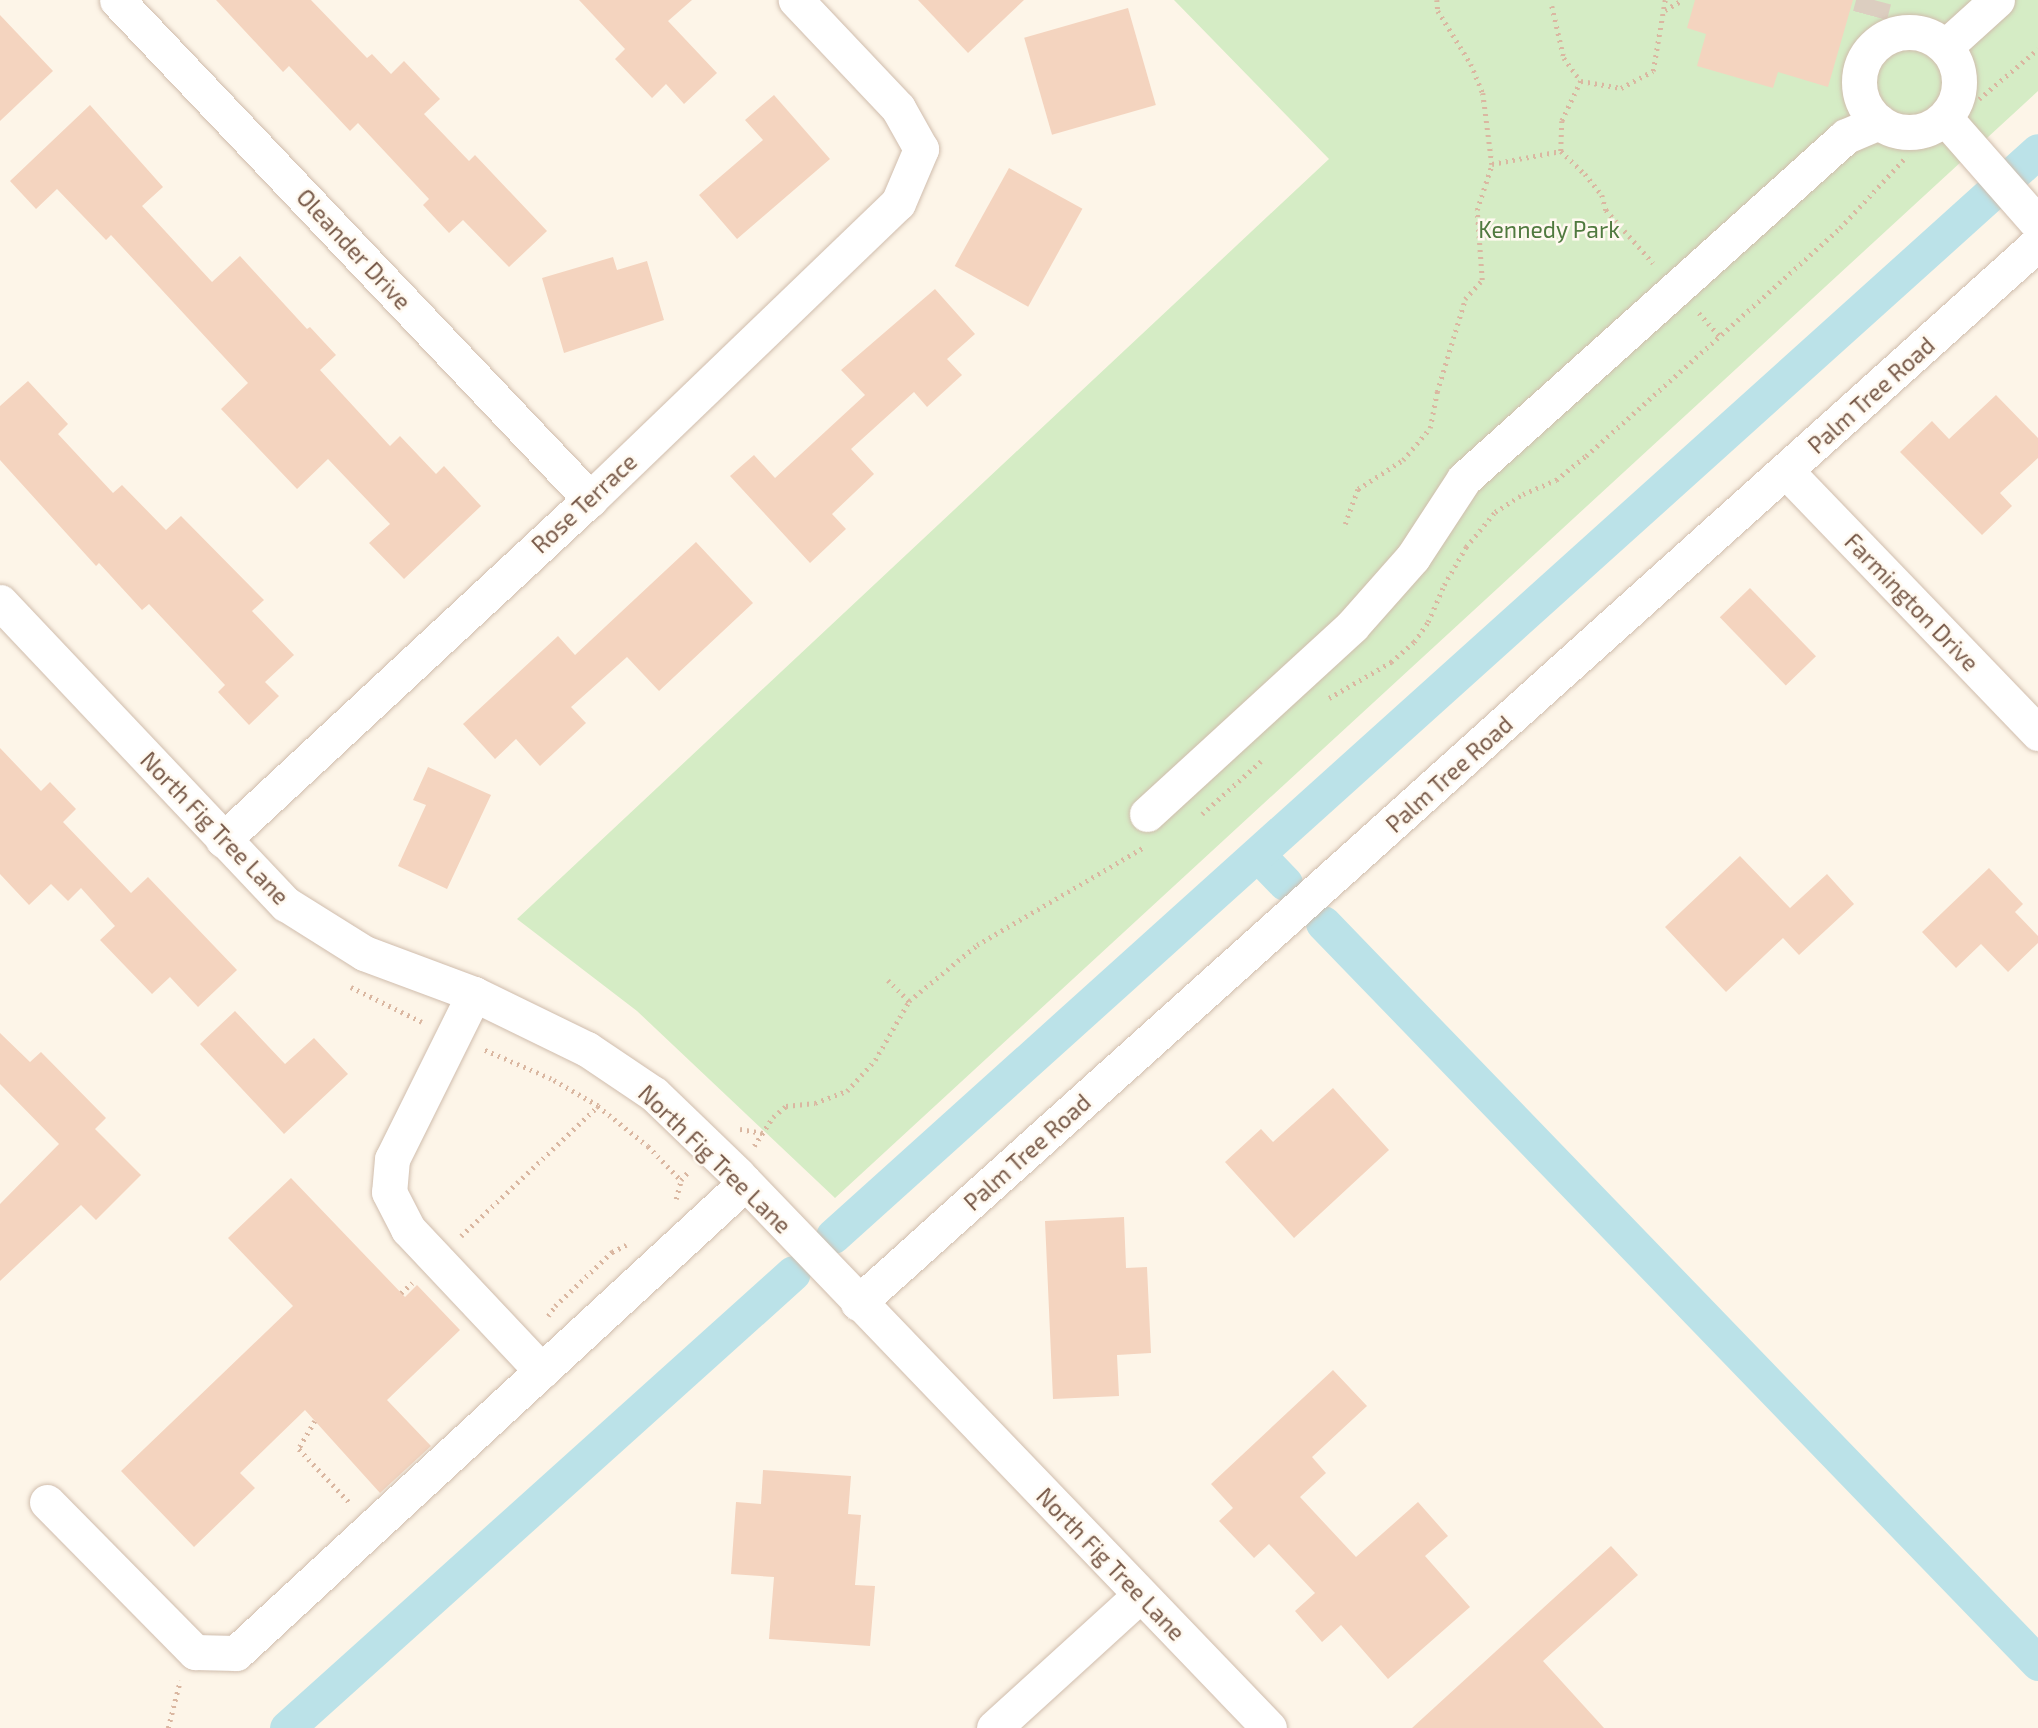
<!DOCTYPE html>
<html>
<head>
<meta charset="utf-8">
<style>
	body { margin:0 }
	#map { position:relative; width:2038px; height:1728px; overflow:hidden; background:#fdf5e8; font-family:"Exo 2",sans-serif }
	div>[style] { position:absolute }
	.green>* { inset:0; background:#d5ecc5 }
	.canal>* { height:35px; margin:-17.5px; padding:0 17.5px; transform-origin:17.5px; border-radius:17.5px; background:#bbe2e8 }
	.building>* { inset:0; background:#f4d4bf; transform-origin:0 0 }
	.minor-tunnel>* { height:35px; margin-top:-17.5px; transform-origin:0; background:repeating-linear-gradient(90deg,#dccec0 0 35px,transparent 0 53px) }
	.path>* { height:4.5px; margin-top:-2.25px; transform-origin:0; background:repeating-linear-gradient(90deg,#dab7a1 0 2px,transparent 0 7px) }
	.roads { filter:drop-shadow(0 0 2px #d0bdad) drop-shadow(0 0 2px #d0bdad) }
	.minor>* { height:35px; margin:-17.5px; padding:0 17.5px; transform-origin:17.5px; border-radius:17.5px; background:#fff }
	.minor>.ring { margin:-17.5px; padding:0; box-sizing:content-box; background:none; border:35px solid #fff; border-radius:50% }
	span { translate:-50% -50%; white-space:nowrap; text-align:center; line-height:1.15; -webkit-text-stroke:5px #fff9f0; paint-order:stroke }
	.park-label { font-size:23px; color:#507a3f }
	.street-label { font-size:23px; color:#795b4a }
</style>
</head>
<body>
<div id="map">
	<div class="green">
		<div style="clip-path:polygon(1174px 0,2038px 0,2038px 91px,835px 1198px,637px 1011px,517px 919px,1329px 159px)"></div>
	</div>
	<div class="canal">
		<div style="left:1258px;top:855px;width:39px;rotate:46deg"></div>
		<div style="left:1323px;top:923px;width:1029px;rotate:45.98deg"></div>
		<div style="left:833px;top:1236px;width:1621px;rotate:-42deg"></div>
		<div style="left:287px;top:1728px;width:680px;rotate:-41.96deg"></div>
	</div>
	<div class="building">
		<div style="clip-path:polygon(216px 0,311px 0,367px 58px,372px 54px,391px 74px,404px 61px,440px 99px,424px 114px,469px 161px,475px 155px,547px 231px,509px 267px,463px 220px,449px 233px,423px 205px,429px 199px,358px 123px,350px 131px,289px 66px,283px 72px)"></div>
		<div style="clip-path:polygon(579px 0,692px 0,668px 21px,717px 73px,684px 104px,666px 84px,652px 98px,615px 59px,625px 49px)"></div>
		<div style="clip-path:polygon(918px 0,1024px 0,968px 53px)"></div>
		<div style="clip-path:polygon(1695px 0,1853px 0,1828px 87px,1778px 72px,1773px 88px,1697px 66px,1706px 34px,1687px 28px)"></div>
		<div style="left:1128px;top:8px;width:101px;height:108px;rotate:74deg"></div>
		<div style="clip-path:polygon(0 15px,53px 71px,0 121px)"></div>
		<div style="clip-path:polygon(774px 95px,830px 159px,737px 239px,699px 195px,763px 140px,745px 120px)"></div>
		<div style="clip-path:polygon(90px 105px,163px 187px,142px 206px,212px 282px,240px 256px,307px 329px,310px 327px,336px 355px,320px 370px,390px 446px,400px 436px,436px 474px,444px 466px,481px 506px,404px 579px,369px 543px,390px 524px,328px 459px,297px 489px,221px 409px,248px 383px,111px 235px,106px 240px,57px 189px,36px 209px,10px 181px)"></div>
		<div style="left:1009px;top:168px;width:84px;height:112px;rotate:29deg"></div>
		<div style="clip-path:polygon(613px 257px,617px 270px,647px 261px,664px 320px,564px 353px,542px 278px)"></div>
		<div style="clip-path:polygon(935px 289px,975px 334px,947px 359px,962px 375px,927px 407px,914px 392px,851px 449px,874px 474px,832px 514px,846px 529px,810px 563px,730px 476px,754px 455px,775px 478px,865px 395px,841px 370px)"></div>
		<div style="clip-path:polygon(28px 381px,68px 424px,58px 434px,113px 493px,122px 485px,166px 530px,181px 516px,264px 600px,252px 611px,294px 655px,265px 682px,279px 696px,249px 725px,218px 692px,225px 685px,149px 604px,142px 610px,99px 563px,96px 566px,0 460px,0 406px)"></div>
		<div style="clip-path:polygon(1996px 395px,2038px 438px,2038px 458px,2000px 493px,2012px 506px,1982px 535px,1900px 452px,1932px 421px,1949px 439px)"></div>
		<div style="clip-path:polygon(696px 542px,753px 603px,659px 691px,627px 657px,571px 707px,586px 723px,540px 766px,516px 739px,495px 759px,463px 724px,558px 636px,575px 655px)"></div>
		<div style="left:1750px;top:588px;width:95px;height:42px;rotate:46deg"></div>
		<div style="clip-path:polygon(0 748px,41px 791px,50px 782px,76px 809px,63px 822px,131px 893px,148px 877px,237px 970px,198px 1007px,170px 977px,152px 994px,100px 940px,115px 926px,81px 888px,68px 901px,51px 884px,29px 905px,0 874px)"></div>
		<div style="clip-path:polygon(428px 767px,491px 795px,447px 889px,398px 866px,426px 805px,413px 800px)"></div>
		<div style="clip-path:polygon(1740px 856px,1790px 908px,1827px 874px,1854px 904px,1799px 955px,1783px 938px,1726px 992px,1665px 927px)"></div>
		<div style="clip-path:polygon(1989px 868px,2023px 904px,2015px 912px,2038px 936px,2038px 943px,2008px 972px,1981px 944px,1956px 968px,1922px 932px)"></div>
		<div style="clip-path:polygon(235px 1011px,285px 1064px,314px 1038px,348px 1074px,284px 1134px,200px 1044px)"></div>
		<div style="clip-path:polygon(0 1033px,30px 1062px,41px 1052px,106px 1118px,95px 1129px,141px 1175px,96px 1220px,81px 1205px,0 1281px,0 1204px,59px 1144px,0 1084px)"></div>
		<div style="clip-path:polygon(1333px 1088px,1389px 1150px,1294px 1238px,1225px 1162px,1261px 1129px,1273px 1142px)"></div>
		<div style="clip-path:polygon(291px 1178px,405px 1297px,417px 1285px,460px 1330px,387px 1400px,431px 1446px,380px 1493px,305px 1410px,240px 1473px,255px 1488px,194px 1547px,121px 1471px,293px 1306px,228px 1238px)"></div>
		<div style="clip-path:polygon(1124px 1217px,1126px 1268px,1147px 1267px,1151px 1353px,1117px 1355px,1119px 1396px,1053px 1399px,1045px 1221px)"></div>
		<div style="clip-path:polygon(1333px 1370px,1367px 1406px,1312px 1457px,1326px 1473px,1300px 1497px,1356px 1557px,1418px 1502px,1448px 1536px,1425px 1556px,1470px 1607px,1388px 1679px,1341px 1625px,1322px 1642px,1295px 1611px,1315px 1593px,1269px 1544px,1254px 1558px,1219px 1521px,1233px 1508px,1211px 1484px)"></div>
		<div style="clip-path:polygon(763px 1470px,851px 1476px,848px 1514px,861px 1515px,855px 1585px,875px 1586px,870px 1646px,769px 1639px,774px 1577px,731px 1574px,736px 1502px,761px 1504px)"></div>
		<div style="clip-path:polygon(1611px 1546px,1638px 1575px,1543px 1661px,1604px 1728px,1412px 1728px)"></div>
	</div>
	<div class="minor-tunnel">
		<div style="left:1870px;top:15px;width:16px;rotate:-75deg"></div>
	</div>
	<div class="path">
		<div style="left:1437px;top:0;width:11px;rotate:85deg"></div>
		<div style="left:1438px;top:11px;width:62px;rotate:58.1deg"></div>
		<div style="left:1471px;top:64px;width:31px;rotate:68deg"></div>
		<div style="left:1483px;top:93px;width:72px;rotate:82.8deg"></div>
		<div style="left:1492px;top:164px;width:70px;rotate:-10.7deg"></div>
		<div style="left:1552px;top:6px;width:53px;rotate:77deg"></div>
		<div style="left:1564px;top:58px;width:29px;rotate:54deg"></div>
		<div style="left:1581px;top:81px;width:44px;rotate:115.4deg"></div>
		<div style="left:1562px;top:121px;width:30px;rotate:92deg"></div>
		<div style="left:1561px;top:151px;width:33px;rotate:44deg"></div>
		<div style="left:1585px;top:174px;width:27px;rotate:51deg"></div>
		<div style="left:1602px;top:195px;width:16px;rotate:75deg"></div>
		<div style="left:1606px;top:210px;width:71px;rotate:48.4deg"></div>
		<div style="left:1665px;top:10px;width:20px;rotate:-30deg"></div>
		<div style="left:1581px;top:81px;width:41px;rotate:9.9deg"></div>
		<div style="left:1621px;top:88px;width:36px;rotate:-28deg"></div>
		<div style="left:1653px;top:71px;width:72px;rotate:-80.4deg"></div>
		<div style="left:1979px;top:99px;width:77px;rotate:-40.3deg"></div>
		<div style="left:1699px;top:313px;width:30px;rotate:48deg"></div>
		<div style="left:1345px;top:524px;width:37px;rotate:-70deg"></div>
		<div style="left:1358px;top:489px;width:54px;rotate:-32.8deg"></div>
		<div style="left:1403px;top:460px;width:42px;rotate:-49.8deg"></div>
		<div style="left:1430px;top:428px;width:37px;rotate:-79deg"></div>
		<div style="left:1437px;top:392px;width:97px;rotate:-73.2deg"></div>
		<div style="left:1465px;top:299px;width:25px;rotate:-48deg"></div>
		<div style="left:1482px;top:280px;width:70px;rotate:-94.1deg"></div>
		<div style="left:1477px;top:210px;width:48px;rotate:-71.9deg"></div>
		<div style="left:1329px;top:698px;width:72px;rotate:-30.1deg"></div>
		<div style="left:1391px;top:662px;width:30px;rotate:-41deg"></div>
		<div style="left:1414px;top:642px;width:24px;rotate:-55deg"></div>
		<div style="left:1428px;top:622px;width:40px;rotate:-66.6deg"></div>
		<div style="left:1444px;top:585px;width:44px;rotate:-59.9deg"></div>
		<div style="left:1466px;top:547px;width:45px;rotate:-50.4deg"></div>
		<div style="left:1495px;top:512px;width:33px;rotate:-33deg"></div>
		<div style="left:1523px;top:494px;width:36px;rotate:-23deg"></div>
		<div style="left:1556px;top:480px;width:38px;rotate:-39deg"></div>
		<div style="left:1586px;top:456px;width:341px;rotate:-41.9deg"></div>
		<div style="left:1840px;top:228px;width:98px;rotate:-47.1deg"></div>
		<div style="left:1202px;top:814px;width:79px;rotate:-41.9deg"></div>
		<div style="left:888px;top:980px;width:30px;rotate:45deg"></div>
		<div style="left:351px;top:987px;width:79px;rotate:26.2deg"></div>
		<div style="left:598px;top:1106px;width:64px;rotate:38.7deg"></div>
		<div style="left:648px;top:1146px;width:47px;rotate:45.9deg"></div>
		<div style="left:681px;top:1180px;width:11px;rotate:-49deg"></div>
		<div style="left:740px;top:1129px;width:23px;rotate:10deg"></div>
		<div style="left:754px;top:1146px;width:35px;rotate:-57deg"></div>
		<div style="left:773px;top:1117px;width:17px;rotate:-40deg"></div>
		<div style="left:786px;top:1106px;width:29px;rotate:-6deg"></div>
		<div style="left:815px;top:1103px;width:34px;rotate:-21deg"></div>
		<div style="left:847px;top:1091px;width:42px;rotate:-47.9deg"></div>
		<div style="left:875px;top:1060px;width:68px;rotate:-60deg"></div>
		<div style="left:909px;top:1001px;width:88px;rotate:-39.5deg"></div>
		<div style="left:977px;top:945px;width:194px;rotate:-30.4deg"></div>
		<div style="left:676px;top:1199px;width:20px;rotate:-75deg"></div>
		<div style="left:461px;top:1236px;width:189px;rotate:-43.5deg"></div>
		<div style="left:598px;top:1106px;width:54px;rotate:-150.1deg"></div>
		<div style="left:551px;top:1079px;width:73px;rotate:-156.6deg"></div>
		<div style="left:401px;top:1293px;width:15px;rotate:-42deg"></div>
		<div style="left:548px;top:1316px;width:12px;rotate:-55deg"></div>
		<div style="left:555px;top:1306px;width:79px;rotate:-43.5deg"></div>
		<div style="left:612px;top:1252px;width:16px;rotate:-27deg"></div>
		<div style="left:315px;top:1421px;width:32px;rotate:120deg"></div>
		<div style="left:299px;top:1449px;width:74px;rotate:46.6deg"></div>
		<div style="left:168px;top:1728px;width:49px;rotate:-75.7deg"></div>
	</div>
	<div class="roads">
		<div class="minor">
			<div style="left:117px;top:0;width:688px;rotate:46.53deg"></div>
			<div class="ring" style="left:1859px;top:32px;width:65px;height:65px"></div>
			<div style="left:1945px;top:47px;width:70px;rotate:-42.1deg"></div>
			<div style="left:1945px;top:118px;width:141px;rotate:48.7deg"></div>
			<div style="left:1786px;top:471px;width:364px;rotate:46.1deg"></div>
			<div style="left:0;top:602px;width:416px;rotate:46.6deg"></div>
			<div style="left:286px;top:904px;width:92px;rotate:32.1deg"></div>
			<div style="left:364px;top:953px;width:117px;rotate:20.4deg"></div>
			<div style="left:474px;top:994px;width:126px;rotate:26deg"></div>
			<div style="left:587px;top:1049px;width:81px;rotate:33.9deg"></div>
			<div style="left:654px;top:1094px;width:115px;rotate:43.9deg"></div>
			<div style="left:737px;top:1174px;width:768px;rotate:46.16deg"></div>
			<div style="left:1147px;top:814px;width:278px;rotate:-42.5deg"></div>
			<div style="left:1352px;top:626px;width:92px;rotate:-48.5deg"></div>
			<div style="left:1413px;top:557px;width:93px;rotate:-56.8deg"></div>
			<div style="left:1464px;top:479px;width:513px;rotate:-41.92deg"></div>
			<div style="left:1846px;top:136px;width:36px;rotate:-23deg"></div>
			<div style="left:223px;top:840px;width:501px;rotate:-42.9deg"></div>
			<div style="left:590px;top:499px;width:427px;rotate:-43.9deg"></div>
			<div style="left:898px;top:203px;width:59px;rotate:-66.9deg"></div>
			<div style="left:921px;top:149px;width:47px;rotate:-119.3deg"></div>
			<div style="left:898px;top:108px;width:149px;rotate:-133.4deg"></div>
			<div style="left:474px;top:994px;width:184px;rotate:116.4deg"></div>
			<div style="left:392px;top:1159px;width:33px;rotate:95deg"></div>
			<div style="left:389px;top:1192px;width:42px;rotate:62.8deg"></div>
			<div style="left:408px;top:1229px;width:195px;rotate:46.7deg"></div>
			<div style="left:858px;top:1303px;width:1586px;rotate:-41.93deg"></div>
			<div style="left:47px;top:1502px;width:211px;rotate:45.4deg"></div>
			<div style="left:195px;top:1652px;width:41px;rotate:1.4deg"></div>
			<div style="left:236px;top:1653px;width:693px;rotate:-42.72deg"></div>
			<div style="left:994px;top:1728px;width:197px;rotate:-42.3deg"></div>
		</div>
	</div>
	<div class="park-label">
		<span style="left:1549px;top:229px">Kennedy Park</span>
	</div>
	<div class="street-label">
		<span style="left:354px;top:249px;rotate:47deg">Oleander Drive</span>
		<span style="left:1871px;top:395px;rotate:-42deg">Palm Tree Road</span>
		<span style="left:584px;top:503px;rotate:-43deg">Rose Terrace</span>
		<span style="left:1912px;top:602px;rotate:46deg">Farmington Drive</span>
		<span style="left:1449px;top:774px;rotate:-42deg">Palm Tree Road</span>
		<span style="left:215px;top:828px;rotate:46deg">North Fig Tree Lane</span>
		<span style="left:1027px;top:1152px;rotate:-42deg">Palm Tree Road</span>
		<span style="left:715px;top:1159px;rotate:44deg">North Fig Tree Lane</span>
		<span style="left:1111px;top:1564px;rotate:46deg">North Fig Tree Lane</span>
	</div>
</div>
</body>
</html>
